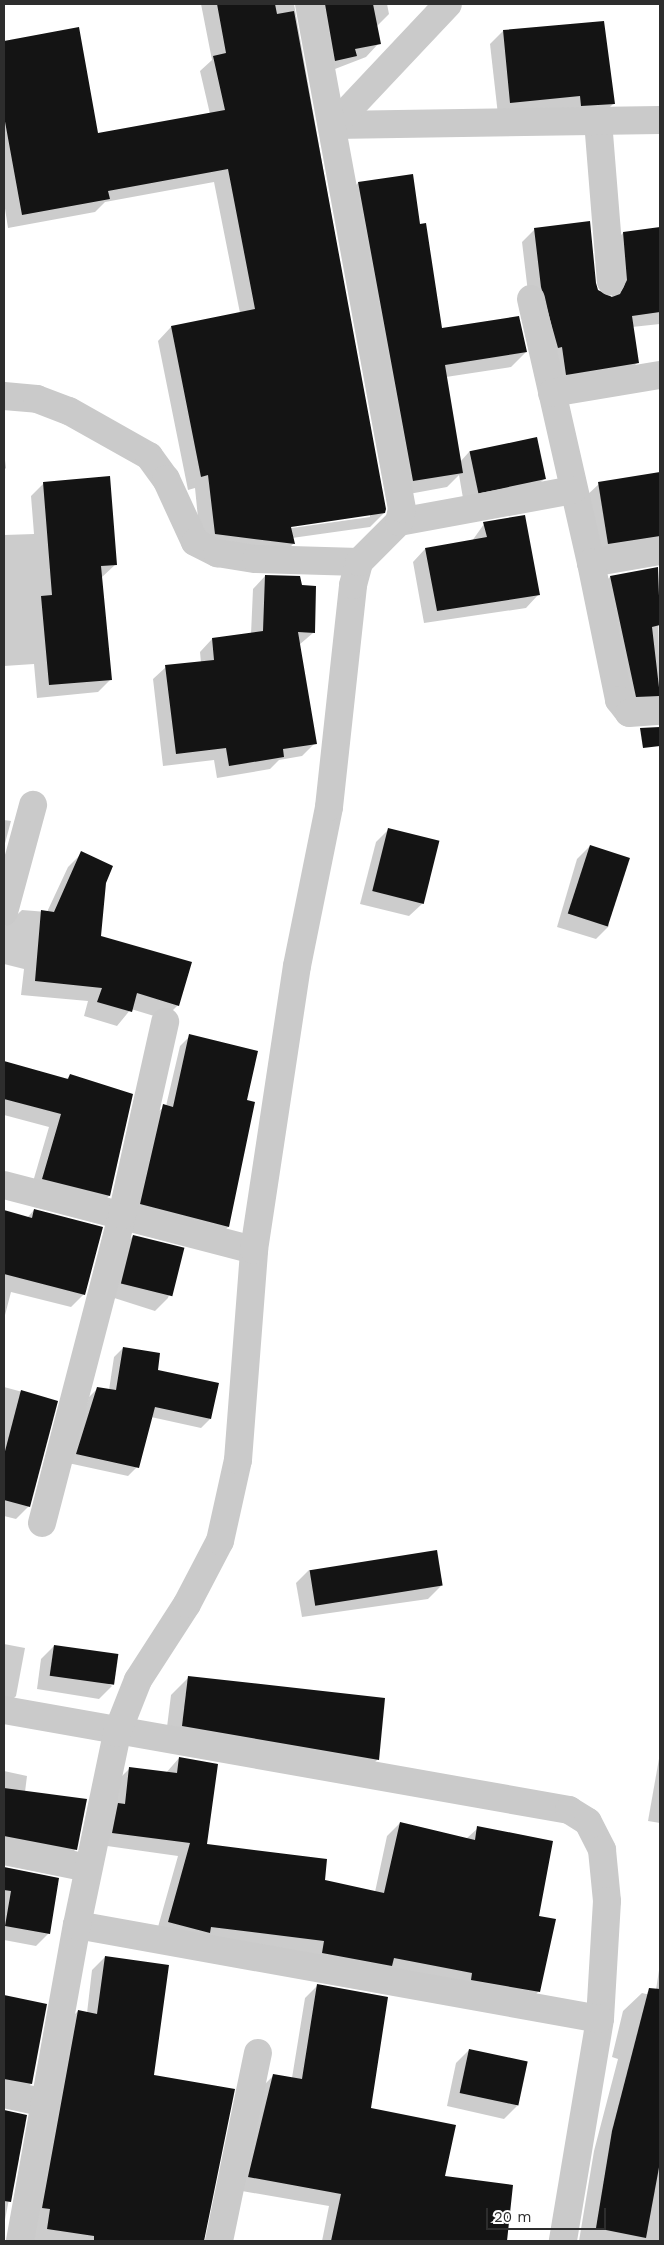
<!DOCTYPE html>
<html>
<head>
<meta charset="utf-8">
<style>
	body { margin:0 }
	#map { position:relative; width:664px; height:2245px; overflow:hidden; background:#fff; font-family:"Work Sans",sans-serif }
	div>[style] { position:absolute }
	.shadow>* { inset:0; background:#0003 }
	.building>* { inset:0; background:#141414; transform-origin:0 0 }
	.minor>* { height:28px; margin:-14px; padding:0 14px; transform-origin:14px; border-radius:14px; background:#cacaca }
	span { translate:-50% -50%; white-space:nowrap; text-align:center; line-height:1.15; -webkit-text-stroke:5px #fff; paint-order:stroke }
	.frame { position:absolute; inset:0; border:5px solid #2d2d2d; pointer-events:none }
	.scale { position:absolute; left:486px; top:2208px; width:120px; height:22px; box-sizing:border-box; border:2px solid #2d2d2d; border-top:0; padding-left:6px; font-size:15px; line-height:18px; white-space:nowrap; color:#2d2d2d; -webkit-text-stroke:4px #fff; paint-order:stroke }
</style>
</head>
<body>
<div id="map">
	<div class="shadow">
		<div style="clip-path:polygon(evenodd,201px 4px,294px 4px,384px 513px,370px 527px,292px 538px,293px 544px,280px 558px,201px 548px,195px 488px,188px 490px,158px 341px,171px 327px,240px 313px,214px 182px,105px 202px,95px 212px,8px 228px,4px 202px,4px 42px,78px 29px,97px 134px,210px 114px,200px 71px,212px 60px,201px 4px,370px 514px,370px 517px,285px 529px,285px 526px,370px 514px)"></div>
		<div style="clip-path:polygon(297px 4px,387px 4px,389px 14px,376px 27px,379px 43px,366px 57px,322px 74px)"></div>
		<div style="clip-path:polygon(503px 31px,613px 104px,601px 116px,498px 115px,490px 44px)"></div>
		<div style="clip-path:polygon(358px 183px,419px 225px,441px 329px,526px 352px,511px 367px,446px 377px,460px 462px,469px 452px,536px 438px,544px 479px,531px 492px,464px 504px,459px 475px,447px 487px,398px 496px,343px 198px)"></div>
		<div style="clip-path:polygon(660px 228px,660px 324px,632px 327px,638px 362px,625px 375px,554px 387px,529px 301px,522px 242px,535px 229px,594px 283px,597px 291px,612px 298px,610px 246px,623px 233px)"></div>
		<div style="clip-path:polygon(4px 452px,6px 468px,4px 470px)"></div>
		<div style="clip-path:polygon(660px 473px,660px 546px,595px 556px,586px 496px,599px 484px)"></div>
		<div style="clip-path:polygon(44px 483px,116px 564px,101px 578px,111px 679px,98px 692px,37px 698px,34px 664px,4px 666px,4px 535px,34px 534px,31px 496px)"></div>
		<div style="clip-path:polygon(484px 524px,538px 595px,526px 608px,424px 623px,413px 562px,425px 549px,472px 541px)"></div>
		<div style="clip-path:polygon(657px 569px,660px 703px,624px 708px,598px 589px,610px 577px)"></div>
		<div style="clip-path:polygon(265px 576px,313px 633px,299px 645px,315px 743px,302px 756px,279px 760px,270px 769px,217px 778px,214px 760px,163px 766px,153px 679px,166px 667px,201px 663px,200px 652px,212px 639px,251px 634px,253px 589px)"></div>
		<div style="clip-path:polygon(4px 820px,11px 821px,4px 847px)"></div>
		<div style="clip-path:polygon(389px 829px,422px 904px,409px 916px,360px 904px,376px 842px)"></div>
		<div style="clip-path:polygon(590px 846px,609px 926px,596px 939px,557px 927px,577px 859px)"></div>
		<div style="clip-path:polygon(82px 853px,105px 883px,100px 937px,178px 1005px,164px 1019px,131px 1009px,117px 1026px,84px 1016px,88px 1001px,21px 995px,24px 969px,4px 964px,4px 927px,22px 910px,47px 912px,68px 867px)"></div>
		<div style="clip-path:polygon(190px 1036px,245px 1101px,253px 1103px,228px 1227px,218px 1237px,131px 1214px,153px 1115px,166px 1106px,180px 1046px)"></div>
		<div style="clip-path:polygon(4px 1063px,66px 1080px,70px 1075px,131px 1095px,109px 1196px,96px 1209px,30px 1192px,49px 1127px,4px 1115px)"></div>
		<div style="clip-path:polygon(34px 1210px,84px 1294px,71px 1307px,11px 1292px,4px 1319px,4px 1211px,27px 1218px)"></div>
		<div style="clip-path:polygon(133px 1236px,182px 1249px,168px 1298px,155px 1311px,108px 1296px,121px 1249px)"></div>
		<div style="clip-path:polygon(123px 1348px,210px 1419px,201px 1428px,151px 1417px,137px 1467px,128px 1476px,68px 1463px,89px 1397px,98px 1388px,109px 1390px,114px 1357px)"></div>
		<div style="clip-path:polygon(4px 1387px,56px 1401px,29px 1506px,16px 1519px,4px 1516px)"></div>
		<div style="clip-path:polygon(309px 1570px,441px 1586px,428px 1599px,302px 1617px,296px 1583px)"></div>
		<div style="clip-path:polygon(4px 1644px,25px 1648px,16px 1696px,4px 1708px)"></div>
		<div style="clip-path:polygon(54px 1646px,112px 1686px,99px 1699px,37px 1689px,41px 1659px)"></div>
		<div style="clip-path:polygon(188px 1678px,384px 1699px,377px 1760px,360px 1777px,165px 1743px,171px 1695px)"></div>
		<div style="clip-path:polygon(660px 1753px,660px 1823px,648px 1821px)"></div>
		<div style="clip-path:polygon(179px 1758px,206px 1846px,323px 1881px,375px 1892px,387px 1836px,400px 1823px,466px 1839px,478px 1828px,538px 1992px,525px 2005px,156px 1934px,178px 1856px,100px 1845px,117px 1781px,130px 1768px,166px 1773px)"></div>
		<div style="clip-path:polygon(4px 1771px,27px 1776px,25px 1792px,76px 1849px,67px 1858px,4px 1848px)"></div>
		<div style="clip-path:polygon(15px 1870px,49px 1933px,36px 1946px,4px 1940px,4px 1881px)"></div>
		<div style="clip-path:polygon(105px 1957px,153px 2076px,204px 2241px,32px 2241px,65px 2024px,78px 2011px,87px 2013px,92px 1970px)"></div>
		<div style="clip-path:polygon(660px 1964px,660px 2241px,579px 2241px,594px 2151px,618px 2059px,612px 2057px,623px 2011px,642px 1993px,655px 1996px)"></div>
		<div style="clip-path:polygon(318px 1985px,370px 2109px,444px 2178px,512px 2186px,506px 2241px,322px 2241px,329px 2206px,236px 2190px,261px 2088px,274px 2075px,292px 2078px,305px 1998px)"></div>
		<div style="clip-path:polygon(4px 1997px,45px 2005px,31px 2084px,18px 2096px,4px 2094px)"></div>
		<div style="clip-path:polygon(469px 2050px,517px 2106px,504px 2119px,447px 2106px,456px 2063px)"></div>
		<div style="clip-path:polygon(4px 2110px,25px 2116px,4px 2225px)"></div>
	</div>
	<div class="building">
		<div style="clip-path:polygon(217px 4px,275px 4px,277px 14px,294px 11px,386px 509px,385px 513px,291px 527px,295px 544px,215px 534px,208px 475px,201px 477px,171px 326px,255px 309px,228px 169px,108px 191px,110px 199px,22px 215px,4px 116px,4px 41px,79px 27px,98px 133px,225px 110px,213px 56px,226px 53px)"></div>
		<div style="clip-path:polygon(325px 4px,373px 4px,381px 44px,355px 49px,357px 56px,335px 61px)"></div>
		<div style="clip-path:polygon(604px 21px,615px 104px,581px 106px,580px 96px,510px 103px,503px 30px)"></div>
		<div style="clip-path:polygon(413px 174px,420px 224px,426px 223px,442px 328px,519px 316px,527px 352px,445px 365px,463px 473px,413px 481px,358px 182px)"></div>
		<div style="clip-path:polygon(590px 221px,596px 283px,598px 290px,612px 297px,620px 294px,627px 280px,623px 232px,660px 227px,660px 312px,632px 316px,639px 363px,566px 375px,562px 347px,558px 348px,541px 287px,534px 228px)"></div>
		<div style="left:537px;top:437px;width:43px;height:69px;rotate:78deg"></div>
		<div style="clip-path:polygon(660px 472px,660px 536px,608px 544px,598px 482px)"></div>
		<div style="clip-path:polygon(110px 476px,117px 565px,101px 566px,112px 680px,49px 685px,41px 596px,52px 595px,43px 482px)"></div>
		<div style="clip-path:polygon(525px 515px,540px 595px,437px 611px,425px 548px,487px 537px,483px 522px)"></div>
		<div style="clip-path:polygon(658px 567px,660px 625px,652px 627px,660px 696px,636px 697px,610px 576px)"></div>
		<div style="clip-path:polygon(265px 575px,300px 576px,302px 585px,316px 586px,315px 633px,298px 632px,317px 744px,283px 749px,284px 757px,229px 766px,226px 748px,176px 754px,165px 665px,214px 660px,212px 638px,263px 631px)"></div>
		<div style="clip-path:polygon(660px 727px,660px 746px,643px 748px,640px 728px)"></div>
		<div style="left:388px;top:828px;width:53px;height:65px;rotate:14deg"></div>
		<div style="left:590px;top:845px;width:42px;height:72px;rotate:18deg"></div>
		<div style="clip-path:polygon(81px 851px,113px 866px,106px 883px,101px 936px,192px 962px,179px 1006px,137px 993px,132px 1012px,97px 1002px,102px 988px,35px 981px,41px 910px,54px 912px)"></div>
		<div style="clip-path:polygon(189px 1034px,258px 1051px,247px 1100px,255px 1102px,229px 1227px,140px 1204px,163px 1104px,173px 1107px)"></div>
		<div style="clip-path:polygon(4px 1061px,68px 1079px,70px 1074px,133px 1094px,110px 1196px,42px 1179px,61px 1114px,4px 1099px)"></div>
		<div style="clip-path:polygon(34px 1209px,103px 1227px,85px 1295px,4px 1274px,4px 1210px,32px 1218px)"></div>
		<div style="left:133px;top:1235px;width:53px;height:50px;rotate:14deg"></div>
		<div style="clip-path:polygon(123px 1347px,160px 1353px,158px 1370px,219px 1383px,211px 1419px,155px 1407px,139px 1468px,76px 1454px,97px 1387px,116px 1390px)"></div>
		<div style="clip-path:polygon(21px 1390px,58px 1401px,30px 1507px,4px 1500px,4px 1455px)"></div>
		<div style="left:437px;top:1550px;width:36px;height:129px;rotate:81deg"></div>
		<div style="left:54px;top:1645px;width:65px;height:31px;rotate:8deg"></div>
		<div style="clip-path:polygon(188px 1676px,385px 1698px,379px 1760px,182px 1726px)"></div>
		<div style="clip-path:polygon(179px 1757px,218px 1764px,207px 1844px,327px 1859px,325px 1880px,384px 1893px,400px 1822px,475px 1840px,477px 1826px,553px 1841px,539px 1916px,556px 1919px,540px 1992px,471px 1980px,472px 1973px,394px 1958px,392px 1966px,322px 1953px,324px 1941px,211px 1927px,210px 1933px,168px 1922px,190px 1843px,112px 1833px,118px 1803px,125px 1804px,129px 1767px,177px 1773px)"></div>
		<div style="clip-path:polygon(4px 1788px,87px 1799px,77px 1850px,4px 1836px)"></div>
		<div style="clip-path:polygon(4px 1867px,59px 1878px,50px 1934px,5px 1926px,11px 1891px,4px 1890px)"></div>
		<div style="clip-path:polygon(105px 1956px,169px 1965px,154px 2075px,235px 2089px,204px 2241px,94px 2241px,94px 2236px,47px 2229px,50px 2209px,42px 2208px,78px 2010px,97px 2014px)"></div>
		<div style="clip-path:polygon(317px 1984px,388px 1997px,371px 2108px,456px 2125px,445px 2176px,513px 2185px,507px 2241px,331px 2241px,341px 2194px,248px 2177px,273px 2074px,302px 2079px)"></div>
		<div style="clip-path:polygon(649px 1988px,660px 1989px,660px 2162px,646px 2238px,596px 2228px,612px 2131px)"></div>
		<div style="clip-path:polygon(4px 1995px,47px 2004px,32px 2084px,4px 2079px)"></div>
		<div style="left:469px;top:2049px;width:60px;height:45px;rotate:12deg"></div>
		<div style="clip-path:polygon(4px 2110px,27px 2115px,11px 2202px,4px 2201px)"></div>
	</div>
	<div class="minor">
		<div style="left:598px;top:121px;width:161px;rotate:85.4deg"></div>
		<div style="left:334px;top:125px;width:326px;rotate:-0.9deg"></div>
		<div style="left:334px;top:125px;width:166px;rotate:-46.7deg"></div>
		<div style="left:531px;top:299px;width:271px;rotate:77.2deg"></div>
		<div style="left:591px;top:563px;width:70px;rotate:-9.9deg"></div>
		<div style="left:552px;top:393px;width:109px;rotate:-9.5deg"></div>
		<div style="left:4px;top:396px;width:33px;rotate:5deg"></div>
		<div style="left:37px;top:399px;width:34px;rotate:21deg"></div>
		<div style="left:69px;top:411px;width:92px;rotate:29.4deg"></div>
		<div style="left:149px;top:456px;width:29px;rotate:54deg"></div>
		<div style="left:166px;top:479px;width:69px;rotate:65.3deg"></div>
		<div style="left:195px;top:542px;width:25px;rotate:27deg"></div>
		<div style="left:217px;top:553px;width:39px;rotate:9deg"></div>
		<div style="left:256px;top:559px;width:103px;rotate:1.7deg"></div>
		<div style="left:399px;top:522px;width:177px;rotate:-10.4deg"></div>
		<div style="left:591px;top:563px;width:140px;rotate:78.4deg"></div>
		<div style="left:619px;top:700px;width:16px;rotate:52deg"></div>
		<div style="left:629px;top:713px;width:31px;rotate:-4deg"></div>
		<div style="left:4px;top:912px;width:111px;rotate:-74.8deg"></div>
		<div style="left:4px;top:1185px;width:258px;rotate:14.6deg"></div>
		<div style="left:42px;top:1523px;width:318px;rotate:-75.4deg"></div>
		<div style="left:122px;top:1215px;width:198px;rotate:-77.4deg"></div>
		<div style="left:4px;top:1710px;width:574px;rotate:10.04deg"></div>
		<div style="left:569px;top:1810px;width:22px;rotate:32deg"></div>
		<div style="left:588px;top:1822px;width:31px;rotate:63deg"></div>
		<div style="left:602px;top:1850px;width:51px;rotate:84.4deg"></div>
		<div style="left:607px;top:1901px;width:118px;rotate:93.4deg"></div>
		<div style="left:600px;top:2019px;width:225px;rotate:99.5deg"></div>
		<div style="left:4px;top:1851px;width:86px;rotate:11.4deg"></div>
		<div style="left:77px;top:1925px;width:531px;rotate:10.19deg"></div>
		<div style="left:4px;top:2094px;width:43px;rotate:12.1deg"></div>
		<div style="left:20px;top:2241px;width:321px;rotate:-79.8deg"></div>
		<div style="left:77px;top:1925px;width:196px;rotate:-78.2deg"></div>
		<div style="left:117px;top:1733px;width:57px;rotate:-68.4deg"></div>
		<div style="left:138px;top:1680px;width:90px;rotate:-57.2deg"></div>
		<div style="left:187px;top:1604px;width:71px;rotate:-62.4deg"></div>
		<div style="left:220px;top:1541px;width:83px;rotate:-77.5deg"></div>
		<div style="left:238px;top:1460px;width:211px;rotate:-85.6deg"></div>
		<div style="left:254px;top:1250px;width:287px;rotate:-81.4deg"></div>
		<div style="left:297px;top:966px;width:162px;rotate:-78.6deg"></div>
		<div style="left:329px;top:807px;width:223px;rotate:-83.8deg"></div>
		<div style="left:353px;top:585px;width:24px;rotate:-75deg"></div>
		<div style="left:359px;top:562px;width:57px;rotate:-45deg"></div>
		<div style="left:399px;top:522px;width:13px;rotate:-77deg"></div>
		<div style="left:402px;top:509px;width:513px;rotate:-100.43deg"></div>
		<div style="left:219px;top:2241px;width:192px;rotate:-78.3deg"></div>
	</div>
	<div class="frame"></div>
	<div class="scale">20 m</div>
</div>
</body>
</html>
